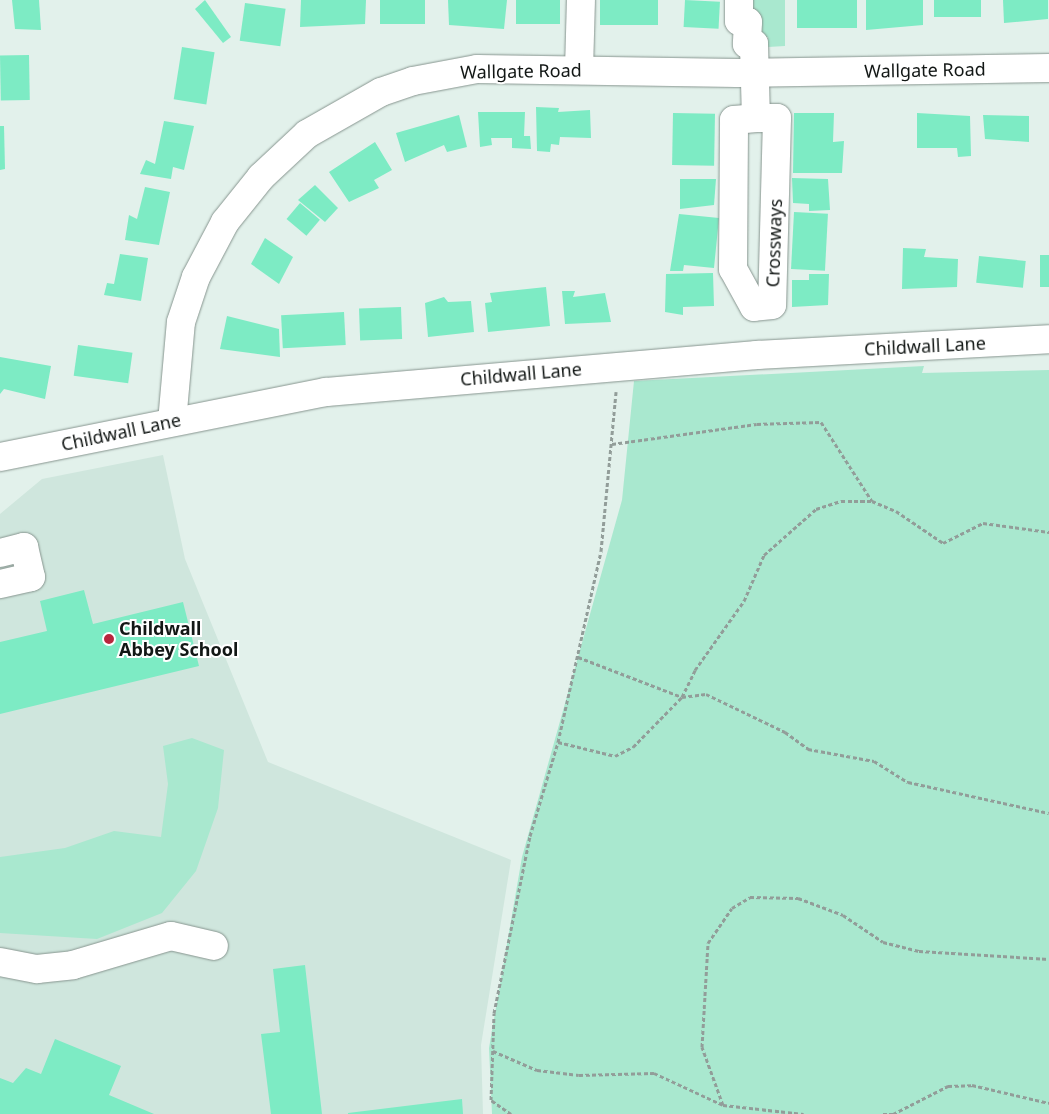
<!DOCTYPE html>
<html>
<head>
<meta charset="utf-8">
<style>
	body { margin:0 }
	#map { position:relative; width:1049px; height:1114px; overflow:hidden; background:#e2f1eb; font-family:"Noto Sans",sans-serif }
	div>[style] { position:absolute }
	.built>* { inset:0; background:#cfe6dd }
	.green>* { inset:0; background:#a9e8cf }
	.building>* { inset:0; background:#7debc4; transform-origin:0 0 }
	.path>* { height:3px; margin-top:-1.5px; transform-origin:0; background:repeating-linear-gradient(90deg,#929d99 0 4px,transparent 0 6.5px) }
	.roads { filter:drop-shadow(0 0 1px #87958f) drop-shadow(0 0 1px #87958f) }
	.minor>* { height:28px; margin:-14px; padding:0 14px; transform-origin:14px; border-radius:14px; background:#fff }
	.dots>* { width:14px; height:14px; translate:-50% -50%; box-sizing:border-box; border:2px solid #fff; border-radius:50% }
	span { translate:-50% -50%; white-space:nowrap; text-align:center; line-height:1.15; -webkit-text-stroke:4px #fff; paint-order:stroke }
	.street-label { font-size:18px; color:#121715 }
	.poi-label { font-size:18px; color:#121715; font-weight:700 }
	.left { translate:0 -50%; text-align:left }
</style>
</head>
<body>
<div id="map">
	<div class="built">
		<div style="clip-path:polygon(163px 455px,185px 559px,268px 762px,511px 860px,481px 1045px,483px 1114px,0 1114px,0 514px,42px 479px)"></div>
	</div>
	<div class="green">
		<div style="clip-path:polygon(735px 0,785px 0,785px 46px,768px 47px,768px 37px,751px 38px)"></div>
		<div style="clip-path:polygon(924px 366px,922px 373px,1049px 370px,1049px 1114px,492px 1114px,489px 1048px,522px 857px,622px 500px,634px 381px)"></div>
		<div style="clip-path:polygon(192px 738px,224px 750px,218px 808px,196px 871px,162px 913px,97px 939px,0 933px,0 857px,65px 848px,114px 831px,161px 837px,168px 784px,163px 746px)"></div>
	</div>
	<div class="building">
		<div style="clip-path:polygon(12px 0,39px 0,41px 30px,15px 29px)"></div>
		<div style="clip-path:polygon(205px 0,231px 37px,223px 43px,195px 9px)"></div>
		<div style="clip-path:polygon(301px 0,366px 0,365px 24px,300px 27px)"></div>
		<div style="left:380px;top:0;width:45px;height:24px"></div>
		<div style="clip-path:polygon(448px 0,507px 0,504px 29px,449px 25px)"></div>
		<div style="left:516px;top:0;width:44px;height:24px"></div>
		<div style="left:600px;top:0;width:58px;height:25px"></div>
		<div style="left:685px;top:0;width:35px;height:27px;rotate:3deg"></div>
		<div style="left:797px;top:0;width:60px;height:28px"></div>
		<div style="clip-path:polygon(866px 0,923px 0,923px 25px,866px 30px)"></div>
		<div style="left:934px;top:0;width:47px;height:17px"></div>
		<div style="clip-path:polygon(1003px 0,1048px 0,1048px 19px,1004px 23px)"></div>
		<div style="left:245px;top:3px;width:41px;height:38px;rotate:8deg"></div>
		<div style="left:182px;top:47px;width:33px;height:53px;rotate:9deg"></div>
		<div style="left:29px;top:55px;width:45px;height:29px;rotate:89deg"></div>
		<div style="clip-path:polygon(536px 107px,559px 108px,558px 112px,590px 110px,591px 138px,560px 137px,559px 145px,551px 144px,550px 152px,537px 151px)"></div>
		<div style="clip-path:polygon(478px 112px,525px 112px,524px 136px,530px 136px,531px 149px,512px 148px,512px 138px,491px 138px,492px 145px,480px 147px)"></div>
		<div style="left:673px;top:113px;width:42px;height:52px;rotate:1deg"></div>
		<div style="clip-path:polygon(794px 113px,834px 113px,833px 142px,844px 141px,842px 173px,793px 173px)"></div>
		<div style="clip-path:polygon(917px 113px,970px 116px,971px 156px,958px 157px,957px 148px,917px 148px)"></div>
		<div style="clip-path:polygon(459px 115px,467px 147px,447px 152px,444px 145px,405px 162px,396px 133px)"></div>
		<div style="clip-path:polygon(983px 115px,1029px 116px,1029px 142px,985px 139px)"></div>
		<div style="clip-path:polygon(164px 121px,194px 126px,184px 170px,173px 167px,171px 179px,140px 174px,146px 160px,155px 164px)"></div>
		<div style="clip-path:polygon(0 126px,4px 126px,5px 169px,0 170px)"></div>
		<div style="clip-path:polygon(375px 142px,392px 170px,374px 180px,379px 188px,349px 202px,329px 172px)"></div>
		<div style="clip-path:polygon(792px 178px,828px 179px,830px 210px,809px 211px,809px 204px,793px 203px)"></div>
		<div style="clip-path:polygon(680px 179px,716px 179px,714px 205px,680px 209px)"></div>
		<div style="clip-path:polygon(315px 185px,338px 208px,325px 222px,298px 200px)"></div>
		<div style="clip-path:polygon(145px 187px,170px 192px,159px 245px,125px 240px,129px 215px,137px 219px)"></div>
		<div style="left:300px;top:203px;width:26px;height:21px;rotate:40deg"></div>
		<div style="left:794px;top:212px;width:34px;height:57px;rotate:3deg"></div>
		<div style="clip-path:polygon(679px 214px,719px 218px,714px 268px,684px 265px,683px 271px,670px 271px)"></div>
		<div style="clip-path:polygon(265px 238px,293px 257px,279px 284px,251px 264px)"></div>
		<div style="clip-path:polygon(903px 248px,926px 249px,924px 257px,958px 259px,957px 287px,902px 289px)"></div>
		<div style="clip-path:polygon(120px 254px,148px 258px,141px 301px,104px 295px,107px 283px,114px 284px)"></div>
		<div style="left:1040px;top:255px;width:9px;height:32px"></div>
		<div style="left:979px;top:256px;width:47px;height:27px;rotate:6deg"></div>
		<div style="clip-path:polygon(713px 273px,714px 306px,683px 307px,683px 315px,665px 312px,666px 274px)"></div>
		<div style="clip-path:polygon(809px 274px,829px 274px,828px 305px,792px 307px,792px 280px,809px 280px)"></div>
		<div style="clip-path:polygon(546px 287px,550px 326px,488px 332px,485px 303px,492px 302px,490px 293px)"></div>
		<div style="clip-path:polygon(562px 291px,575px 291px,573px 297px,605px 293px,611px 322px,565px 324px)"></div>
		<div style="clip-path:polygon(444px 297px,448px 302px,471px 301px,474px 332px,428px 337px,425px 303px)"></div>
		<div style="left:401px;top:307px;width:32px;height:42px;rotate:88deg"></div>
		<div style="left:344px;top:312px;width:33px;height:63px;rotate:87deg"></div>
		<div style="clip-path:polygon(227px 316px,279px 329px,280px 357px,220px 349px)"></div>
		<div style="left:78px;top:345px;width:55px;height:31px;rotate:8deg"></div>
		<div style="clip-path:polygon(0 357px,51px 366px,45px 399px,4px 389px,0 394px)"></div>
		<div style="clip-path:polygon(84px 590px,93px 624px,183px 602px,199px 666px,0 714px,0 642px,47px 631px,40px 601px)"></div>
		<div style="clip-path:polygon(305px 965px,322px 1114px,271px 1114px,261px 1034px,280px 1032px,273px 969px)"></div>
		<div style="clip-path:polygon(55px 1039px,121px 1066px,109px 1095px,154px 1114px,0 1114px,0 1078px,13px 1083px,26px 1068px,41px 1074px)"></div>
		<div style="clip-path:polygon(462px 1099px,463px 1114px,348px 1114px,348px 1113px)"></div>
	</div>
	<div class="path">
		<div style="left:612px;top:444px;width:146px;rotate:-7.9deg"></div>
		<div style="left:757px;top:424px;width:64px;rotate:-1.8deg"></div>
		<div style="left:821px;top:422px;width:94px;rotate:57.2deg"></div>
		<div style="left:578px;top:657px;width:111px;rotate:21deg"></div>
		<div style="left:682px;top:697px;width:24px;rotate:-7deg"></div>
		<div style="left:706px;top:694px;width:88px;rotate:25.7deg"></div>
		<div style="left:785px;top:732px;width:29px;rotate:36deg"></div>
		<div style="left:808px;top:749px;width:67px;rotate:10.3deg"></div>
		<div style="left:874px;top:761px;width:40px;rotate:32deg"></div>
		<div style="left:908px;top:782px;width:144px;rotate:12.4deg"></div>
		<div style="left:558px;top:742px;width:59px;rotate:13.8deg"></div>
		<div style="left:615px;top:756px;width:20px;rotate:-27deg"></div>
		<div style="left:633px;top:747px;width:70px;rotate:-45.6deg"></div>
		<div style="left:682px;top:697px;width:30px;rotate:-64deg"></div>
		<div style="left:695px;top:670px;width:85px;rotate:-54.6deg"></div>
		<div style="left:744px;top:601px;width:50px;rotate:-66.5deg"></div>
		<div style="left:764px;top:555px;width:69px;rotate:-41.5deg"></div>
		<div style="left:816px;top:509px;width:26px;rotate:-18deg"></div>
		<div style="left:841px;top:501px;width:31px"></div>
		<div style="left:872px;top:501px;width:26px;rotate:23deg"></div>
		<div style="left:896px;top:511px;width:57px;rotate:34.2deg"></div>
		<div style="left:943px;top:543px;width:45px;rotate:-26.6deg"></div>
		<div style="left:983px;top:523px;width:67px;rotate:7.8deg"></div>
		<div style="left:493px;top:1051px;width:48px;rotate:23.4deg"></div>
		<div style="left:537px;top:1070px;width:42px;rotate:6.8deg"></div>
		<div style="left:579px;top:1075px;width:75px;rotate:-1.5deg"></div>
		<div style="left:654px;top:1073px;width:76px;rotate:24.9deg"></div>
		<div style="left:723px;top:1105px;width:81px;rotate:6.4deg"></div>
		<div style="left:723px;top:1105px;width:62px;rotate:-109.9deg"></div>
		<div style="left:702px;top:1047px;width:104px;rotate:-86.7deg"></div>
		<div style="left:708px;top:943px;width:42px;rotate:-55.6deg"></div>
		<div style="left:732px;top:908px;width:21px;rotate:-31deg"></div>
		<div style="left:750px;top:897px;width:48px;rotate:1.2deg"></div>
		<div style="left:798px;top:898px;width:48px;rotate:20.7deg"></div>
		<div style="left:843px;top:915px;width:48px;rotate:34deg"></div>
		<div style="left:883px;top:942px;width:37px;rotate:14deg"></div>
		<div style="left:919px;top:951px;width:130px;rotate:3.5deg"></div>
		<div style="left:511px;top:1114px;width:24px;rotate:-145deg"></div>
		<div style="left:491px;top:1100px;width:87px;rotate:-88deg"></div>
		<div style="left:494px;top:1013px;width:181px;rotate:-78.5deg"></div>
		<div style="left:530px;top:836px;width:98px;rotate:-73.4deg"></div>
		<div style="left:558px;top:742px;width:196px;rotate:-77.3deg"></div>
		<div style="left:601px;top:551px;width:160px;rotate:-84.6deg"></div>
		<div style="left:883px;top:1114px;width:10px"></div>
		<div style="left:893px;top:1114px;width:62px;rotate:-27deg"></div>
		<div style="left:948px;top:1086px;width:24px;rotate:-2deg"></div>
		<div style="left:972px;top:1085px;width:79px;rotate:13.2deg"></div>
	</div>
	<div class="roads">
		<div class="minor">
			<div style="left:739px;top:0;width:21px;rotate:90deg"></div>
			<div style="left:739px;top:21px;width:9px;rotate:6deg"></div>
			<div style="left:748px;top:22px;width:22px;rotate:93deg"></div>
			<div style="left:747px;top:44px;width:7px"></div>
			<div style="left:754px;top:44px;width:74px;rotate:88.5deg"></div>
			<div style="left:756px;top:118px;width:21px"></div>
			<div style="left:777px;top:118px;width:187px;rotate:91.5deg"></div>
			<div style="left:772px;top:305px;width:18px;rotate:174deg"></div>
			<div style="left:754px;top:307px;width:43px;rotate:-118.9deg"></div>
			<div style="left:733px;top:269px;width:149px;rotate:-89.6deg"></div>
			<div style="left:734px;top:120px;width:22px;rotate:-5deg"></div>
			<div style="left:579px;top:70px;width:70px;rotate:-88.4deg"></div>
			<div style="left:172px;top:422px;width:100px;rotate:-84.9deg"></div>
			<div style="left:181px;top:322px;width:47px;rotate:-71.6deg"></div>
			<div style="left:196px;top:277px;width:62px;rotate:-62.2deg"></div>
			<div style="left:225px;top:222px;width:58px;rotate:-51.3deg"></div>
			<div style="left:261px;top:177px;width:63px;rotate:-43.1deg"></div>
			<div style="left:307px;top:134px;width:85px;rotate:-29.6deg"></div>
			<div style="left:381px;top:92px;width:34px;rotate:-19deg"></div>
			<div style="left:413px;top:81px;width:65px;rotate:-10.6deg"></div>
			<div style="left:477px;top:69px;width:260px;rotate:0.9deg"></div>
			<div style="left:737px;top:73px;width:312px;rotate:-0.9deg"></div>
			<div style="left:0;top:457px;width:332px;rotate:-11.3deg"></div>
			<div style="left:326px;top:392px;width:433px;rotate:-4.9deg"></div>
			<div style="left:757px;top:355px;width:292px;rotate:-3.1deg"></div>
			<div style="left:0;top:553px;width:25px;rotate:-14deg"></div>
			<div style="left:24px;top:547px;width:31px;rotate:77deg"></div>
			<div style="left:31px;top:577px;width:32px;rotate:167deg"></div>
			<div style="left:0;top:962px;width:38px;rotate:11deg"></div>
			<div style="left:37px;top:969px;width:36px;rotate:-6deg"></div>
			<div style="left:73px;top:965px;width:102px;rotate:-16.5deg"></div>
			<div style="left:171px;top:936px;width:44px;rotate:13.1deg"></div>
		</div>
	</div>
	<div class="dots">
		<div style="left:109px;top:639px;background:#b8263d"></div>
	</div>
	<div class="street-label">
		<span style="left:925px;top:70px;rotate:-1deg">Wallgate Road</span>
		<span style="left:521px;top:71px;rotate:-1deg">Wallgate Road</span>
		<span style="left:774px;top:243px;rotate:-88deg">Crossways</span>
		<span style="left:925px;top:346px;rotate:-3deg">Childwall Lane</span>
		<span style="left:521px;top:374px;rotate:-5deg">Childwall Lane</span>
		<span style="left:121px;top:432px;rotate:-12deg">Childwall Lane</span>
	</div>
	<div class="poi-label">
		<span class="left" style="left:119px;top:639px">Childwall<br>Abbey School</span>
	</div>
</div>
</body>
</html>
